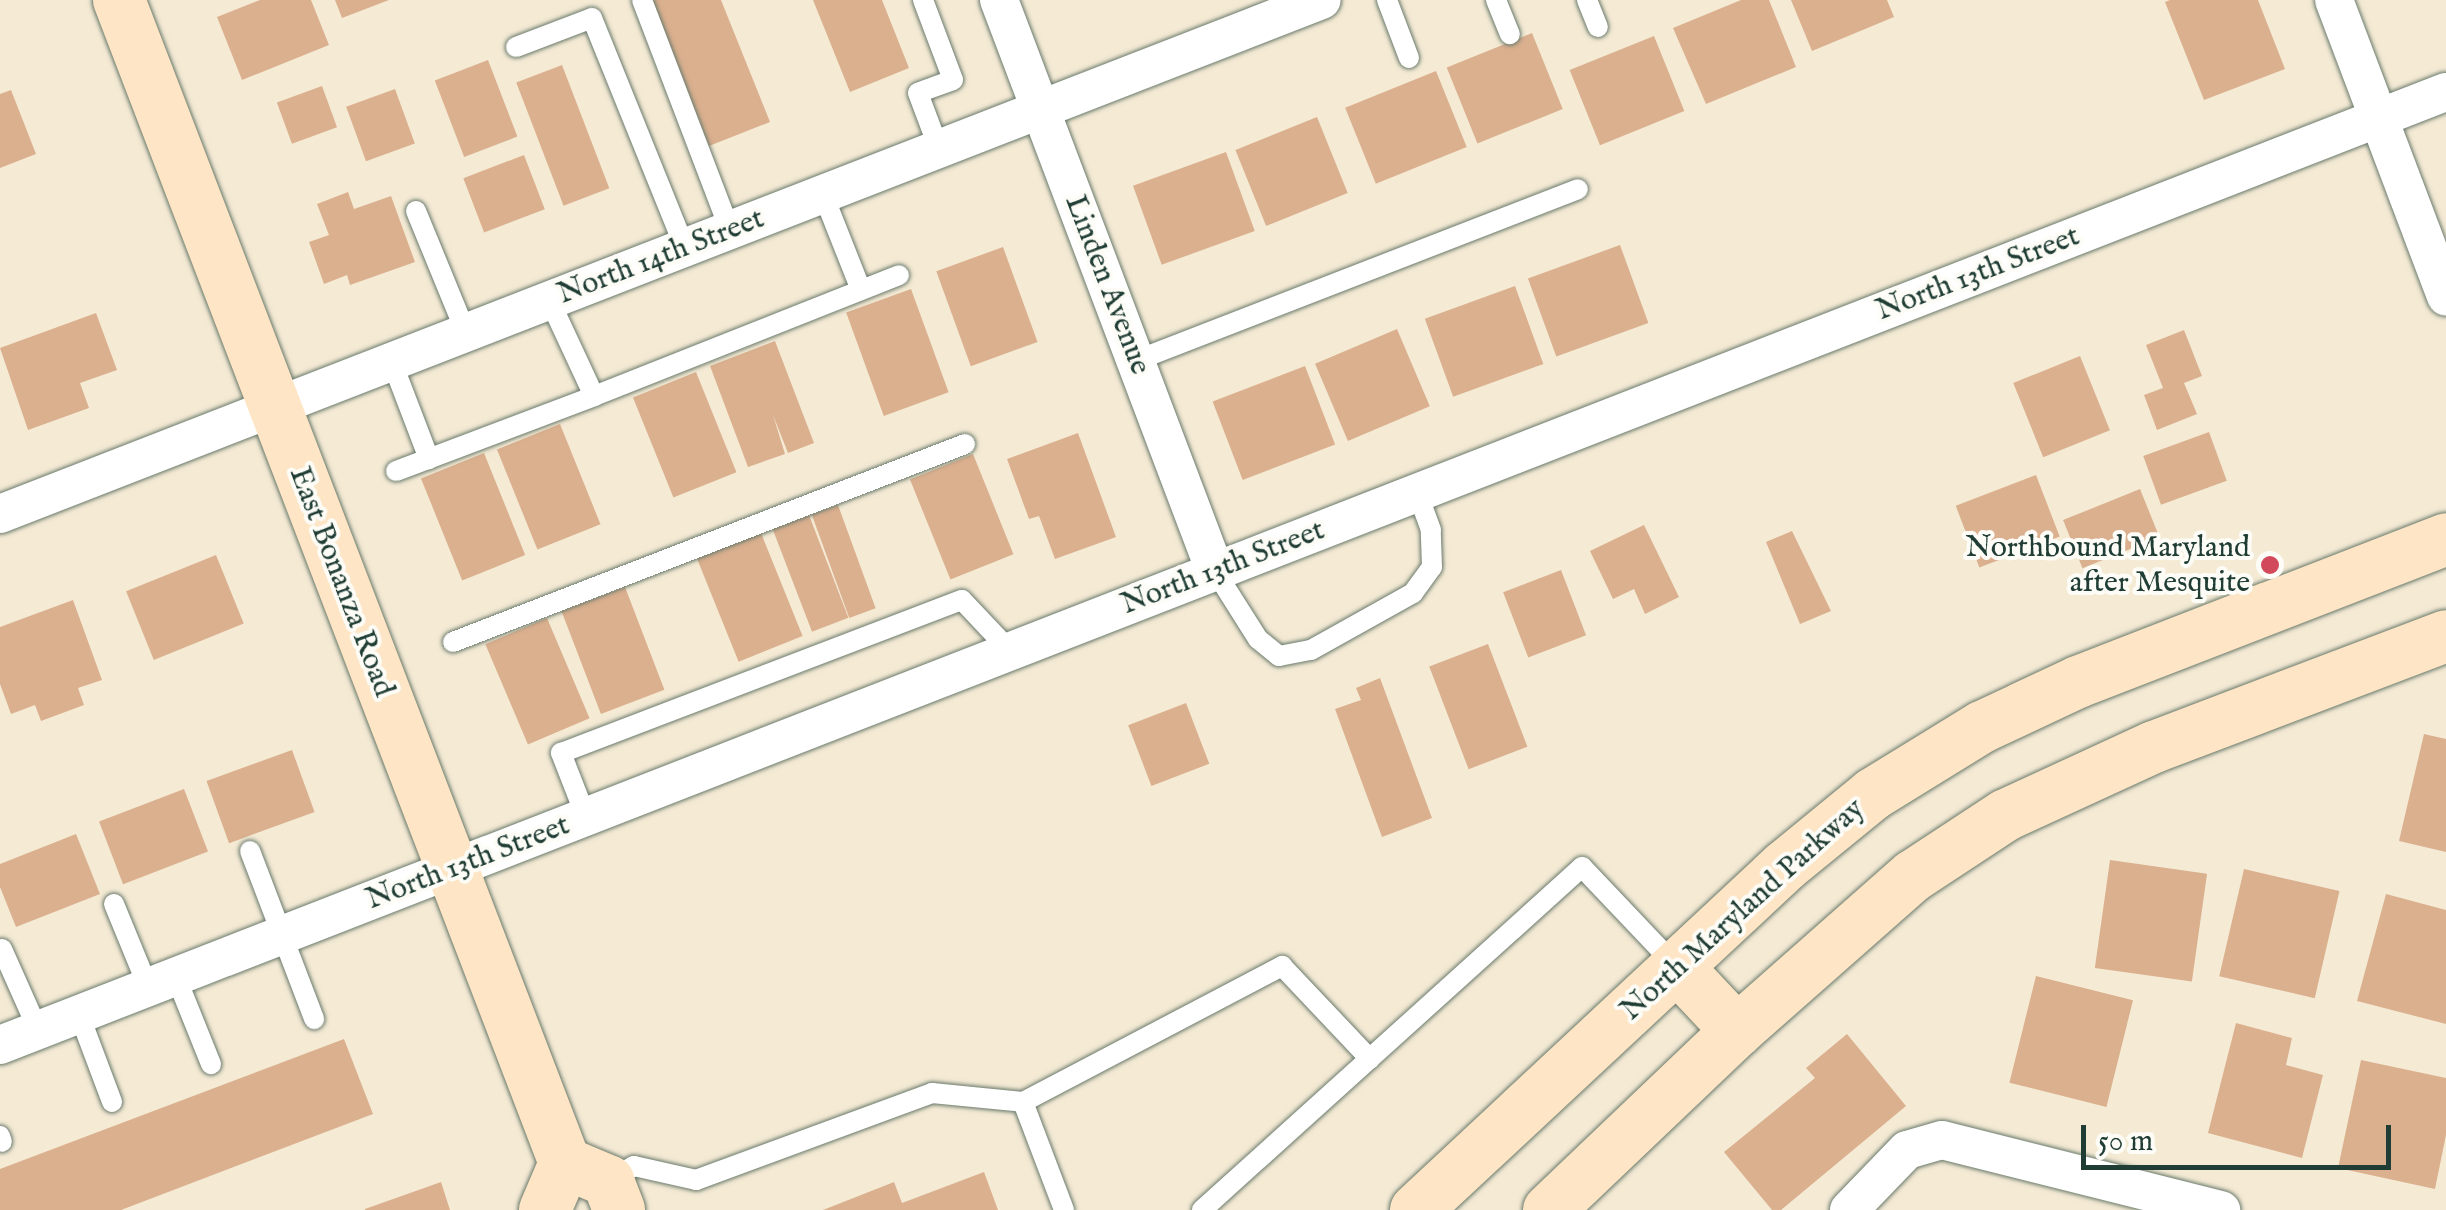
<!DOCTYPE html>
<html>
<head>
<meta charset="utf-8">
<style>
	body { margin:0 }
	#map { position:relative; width:2446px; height:1210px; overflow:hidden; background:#f5ebd5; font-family:"IM FELL English",serif }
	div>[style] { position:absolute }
	.building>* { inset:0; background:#dbb08f; transform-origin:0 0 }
	.roads { filter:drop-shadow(0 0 2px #6a7a6c) drop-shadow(0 0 2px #6a7a6c) }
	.service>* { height:20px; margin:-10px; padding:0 10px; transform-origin:10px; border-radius:10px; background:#fff }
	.minor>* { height:38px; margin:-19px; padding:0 19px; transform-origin:19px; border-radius:19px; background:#fff }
	.secondary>* { height:52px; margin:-26px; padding:0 26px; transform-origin:26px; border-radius:26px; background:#fde5c5 }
	.dots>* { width:28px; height:28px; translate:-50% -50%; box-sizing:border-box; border:5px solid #fdfcf7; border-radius:50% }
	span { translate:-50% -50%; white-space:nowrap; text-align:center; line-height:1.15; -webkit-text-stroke:8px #fdfcf7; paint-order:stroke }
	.street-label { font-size:30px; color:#1f3d34 }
	.poi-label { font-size:30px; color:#1f3d34 }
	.right { translate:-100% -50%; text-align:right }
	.scale { position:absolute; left:2081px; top:1125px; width:310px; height:45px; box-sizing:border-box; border:5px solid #1f3d34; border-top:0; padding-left:12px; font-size:30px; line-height:35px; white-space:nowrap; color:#1f3d34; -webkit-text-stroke:8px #fdfcf7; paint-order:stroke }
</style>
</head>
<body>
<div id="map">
	<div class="building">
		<div style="clip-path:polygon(260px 0,311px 0,329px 45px,242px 80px,217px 17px)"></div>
		<div style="clip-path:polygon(335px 0,389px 0,342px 18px)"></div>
		<div style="clip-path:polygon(651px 0,721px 0,770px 122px,709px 146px)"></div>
		<div style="clip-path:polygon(813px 0,882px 0,909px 68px,850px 92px)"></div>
		<div style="clip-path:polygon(1741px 0,1769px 0,1796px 67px,1706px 104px,1673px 28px)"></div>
		<div style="clip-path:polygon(1791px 0,1887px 0,1894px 17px,1812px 51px)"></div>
		<div style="clip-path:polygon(2170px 0,2258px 0,2285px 69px,2204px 100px,2165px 2px)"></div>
		<div style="left:1532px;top:33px;width:82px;height:92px;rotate:68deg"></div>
		<div style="left:1654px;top:36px;width:81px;height:91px;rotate:68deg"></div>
		<div style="left:488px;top:60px;width:82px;height:57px;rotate:69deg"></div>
		<div style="left:562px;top:65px;width:132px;height:49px;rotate:69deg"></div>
		<div style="left:1436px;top:71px;width:82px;height:98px;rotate:68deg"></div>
		<div style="left:322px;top:86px;width:44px;height:48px;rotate:70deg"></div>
		<div style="left:395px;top:89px;width:58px;height:52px;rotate:70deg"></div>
		<div style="clip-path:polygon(11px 90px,36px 154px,0 168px,0 94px)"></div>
		<div style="left:1317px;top:117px;width:82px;height:88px;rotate:68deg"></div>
		<div style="left:1226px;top:152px;width:84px;height:99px;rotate:70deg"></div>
		<div style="left:524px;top:155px;width:58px;height:65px;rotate:69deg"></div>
		<div style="clip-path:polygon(348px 192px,354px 209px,391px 196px,415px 262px,350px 285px,347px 275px,324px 284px,309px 242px,329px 235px,317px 204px)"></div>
		<div style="left:1620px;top:245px;width:83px;height:98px;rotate:70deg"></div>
		<div style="left:1003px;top:247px;width:101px;height:71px;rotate:70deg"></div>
		<div style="left:1515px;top:286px;width:83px;height:96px;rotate:70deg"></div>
		<div style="left:911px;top:289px;width:110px;height:69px;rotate:70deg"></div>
		<div style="clip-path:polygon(96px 313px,117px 370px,80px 383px,89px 408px,28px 430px,0 348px)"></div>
		<div style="left:1397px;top:329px;width:84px;height:89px;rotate:67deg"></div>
		<div style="clip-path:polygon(2184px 330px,2202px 376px,2184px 383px,2197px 414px,2157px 430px,2144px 395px,2163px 388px,2146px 345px)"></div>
		<div style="clip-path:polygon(775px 341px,814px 443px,788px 453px,773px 415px,785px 454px,748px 467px,710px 366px)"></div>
		<div style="left:2080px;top:356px;width:80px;height:72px;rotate:68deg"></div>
		<div style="left:1305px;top:366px;width:84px;height:99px;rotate:69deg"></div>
		<div style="left:696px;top:372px;width:108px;height:68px;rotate:68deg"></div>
		<div style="left:560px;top:424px;width:108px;height:68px;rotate:68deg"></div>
		<div style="left:2209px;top:432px;width:52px;height:70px;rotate:70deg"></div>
		<div style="clip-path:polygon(1078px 433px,1116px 537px,1055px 559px,1039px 516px,1029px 519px,1007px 459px)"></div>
		<div style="left:484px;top:453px;width:110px;height:68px;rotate:68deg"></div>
		<div style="left:973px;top:454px;width:108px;height:68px;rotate:68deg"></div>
		<div style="left:2036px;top:475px;width:66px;height:86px;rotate:69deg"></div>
		<div style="left:2140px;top:489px;width:52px;height:83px;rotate:68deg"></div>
		<div style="left:838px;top:505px;width:110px;height:28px;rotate:70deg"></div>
		<div style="left:809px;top:515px;width:110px;height:39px;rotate:69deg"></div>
		<div style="clip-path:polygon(1644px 525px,1679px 597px,1645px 614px,1634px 589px,1613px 599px,1590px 551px)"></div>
		<div style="clip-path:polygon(1792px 531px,1831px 611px,1800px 624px,1766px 542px)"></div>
		<div style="left:761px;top:533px;width:111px;height:69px;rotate:68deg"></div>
		<div style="left:216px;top:555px;width:74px;height:97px;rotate:68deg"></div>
		<div style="left:1561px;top:570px;width:70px;height:62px;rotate:69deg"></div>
		<div style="left:625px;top:587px;width:110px;height:68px;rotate:69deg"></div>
		<div style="clip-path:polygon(73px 600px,102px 680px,78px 688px,84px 705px,41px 721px,35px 705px,11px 714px,0 684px,0 627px)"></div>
		<div style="left:547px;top:618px;width:109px;height:67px;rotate:67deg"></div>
		<div style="left:1488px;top:644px;width:110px;height:63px;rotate:69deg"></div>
		<div style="clip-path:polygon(1380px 678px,1432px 818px,1382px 837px,1335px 709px,1361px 700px,1356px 688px)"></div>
		<div style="left:1186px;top:703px;width:65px;height:62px;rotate:69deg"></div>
		<div style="clip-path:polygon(2424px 734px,2446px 739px,2446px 852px,2399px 841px)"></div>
		<div style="left:292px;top:750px;width:66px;height:91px;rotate:70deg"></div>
		<div style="left:184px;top:789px;width:67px;height:91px;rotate:69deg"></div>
		<div style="clip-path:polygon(76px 834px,100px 894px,16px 927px,0 887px,0 864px)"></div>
		<div style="left:2110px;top:860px;width:98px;height:109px;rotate:8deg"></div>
		<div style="left:2244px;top:869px;width:98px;height:110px;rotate:13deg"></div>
		<div style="clip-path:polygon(2386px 894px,2446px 910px,2446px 1024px,2357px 1001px)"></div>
		<div style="left:2036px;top:976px;width:100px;height:110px;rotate:14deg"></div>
		<div style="clip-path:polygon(2236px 1023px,2292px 1038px,2286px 1065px,2323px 1075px,2302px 1158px,2208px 1133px)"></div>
		<div style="clip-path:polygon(1847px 1034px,1906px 1106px,1781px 1210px,1772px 1210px,1724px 1152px,1815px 1078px,1806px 1068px)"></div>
		<div style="clip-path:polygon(344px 1039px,373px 1114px,121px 1210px,0 1210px,0 1169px)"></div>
		<div style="clip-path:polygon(2361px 1060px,2446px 1078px,2446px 1135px,2435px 1189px,2338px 1168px)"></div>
		<div style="clip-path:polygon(984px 1172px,998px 1210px,823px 1210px,894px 1182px,902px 1203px)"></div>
		<div style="clip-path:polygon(441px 1182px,450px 1210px,365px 1210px,365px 1209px)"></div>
	</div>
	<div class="roads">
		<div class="service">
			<div style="left:642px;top:0;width:246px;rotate:69.1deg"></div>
			<div style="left:923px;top:0;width:85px;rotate:69.4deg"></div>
			<div style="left:953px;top:80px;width:37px;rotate:160deg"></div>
			<div style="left:918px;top:93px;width:60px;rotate:69.4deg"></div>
			<div style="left:1387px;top:0;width:62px;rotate:69.2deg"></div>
			<div style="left:1496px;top:0;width:37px;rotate:68deg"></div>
			<div style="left:1587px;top:0;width:29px;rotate:68deg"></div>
			<div style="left:516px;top:47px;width:81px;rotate:-20.9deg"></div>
			<div style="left:592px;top:18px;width:248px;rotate:68deg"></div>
			<div style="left:823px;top:194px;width:103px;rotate:68.4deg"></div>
			<div style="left:416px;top:211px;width:132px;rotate:67.7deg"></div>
			<div style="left:1135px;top:361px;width:475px;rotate:-21.2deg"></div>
			<div style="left:392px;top:362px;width:104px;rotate:69.1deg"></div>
			<div style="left:594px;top:396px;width:328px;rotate:-21.6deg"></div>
			<div style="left:396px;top:471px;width:212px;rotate:-20.7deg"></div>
			<div style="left:594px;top:396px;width:105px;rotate:-114.9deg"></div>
			<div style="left:1215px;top:571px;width:80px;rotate:57.7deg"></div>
			<div style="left:1258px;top:639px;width:27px;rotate:39deg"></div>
			<div style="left:1279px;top:656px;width:33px;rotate:-11deg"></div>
			<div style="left:1311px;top:650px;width:117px;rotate:-29.2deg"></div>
			<div style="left:1413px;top:593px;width:32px;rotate:-54deg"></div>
			<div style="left:1432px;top:567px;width:37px;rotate:-92deg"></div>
			<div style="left:1431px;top:530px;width:40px;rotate:-110.2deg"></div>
			<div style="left:453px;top:642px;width:549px;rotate:-21.14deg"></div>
			<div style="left:586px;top:817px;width:69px;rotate:-111.3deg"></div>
			<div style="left:561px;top:753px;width:429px;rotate:-20.9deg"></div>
			<div style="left:962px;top:600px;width:70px;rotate:46.7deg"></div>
			<div style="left:250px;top:851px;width:180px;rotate:69.1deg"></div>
			<div style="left:114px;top:904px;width:90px;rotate:67.7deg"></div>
			<div style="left:2px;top:949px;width:89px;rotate:66deg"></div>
			<div style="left:176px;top:977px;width:94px;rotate:68.1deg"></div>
			<div style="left:79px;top:1014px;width:94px;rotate:69.4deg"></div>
			<div style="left:1023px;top:1102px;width:116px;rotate:69.2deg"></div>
			<div style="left:0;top:1136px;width:6px;rotate:72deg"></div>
			<div style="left:608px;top:1181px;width:30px;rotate:-30deg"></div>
			<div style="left:634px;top:1166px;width:64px;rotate:12.7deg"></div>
			<div style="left:696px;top:1180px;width:252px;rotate:-20.2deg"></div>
			<div style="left:932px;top:1093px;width:91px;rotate:5.6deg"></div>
			<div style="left:1023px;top:1102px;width:293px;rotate:-27.7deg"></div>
			<div style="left:1282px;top:966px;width:128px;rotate:46.6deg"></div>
			<div style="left:1202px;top:1210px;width:512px;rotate:-42.07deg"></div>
			<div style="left:1582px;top:867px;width:137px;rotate:46.5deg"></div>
		</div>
		<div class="minor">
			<div style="left:999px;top:0;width:610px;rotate:69.28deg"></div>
			<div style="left:2334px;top:0;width:317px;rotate:69.3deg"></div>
			<div style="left:0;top:514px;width:1418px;rotate:-21.25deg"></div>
			<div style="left:0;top:1045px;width:2625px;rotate:-21.29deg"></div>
			<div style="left:1849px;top:1210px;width:83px;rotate:-46deg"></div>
			<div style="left:1907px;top:1150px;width:36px;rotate:-16deg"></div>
			<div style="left:1942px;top:1140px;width:288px;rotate:14.1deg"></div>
		</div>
		<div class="secondary">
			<div style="left:119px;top:0;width:1246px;rotate:69.02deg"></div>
			<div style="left:565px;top:1163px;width:51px;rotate:113.1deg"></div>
			<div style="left:1677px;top:967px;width:88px;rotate:46.8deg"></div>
			<div style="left:565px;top:1163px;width:47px;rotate:22.7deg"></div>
			<div style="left:608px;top:1181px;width:31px;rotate:69deg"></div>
			<div style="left:1416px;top:1210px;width:504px;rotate:-42.99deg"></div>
			<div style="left:1785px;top:866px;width:114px;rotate:-39.3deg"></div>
			<div style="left:1873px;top:794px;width:128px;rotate:-31.6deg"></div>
			<div style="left:1982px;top:727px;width:106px;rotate:-25.1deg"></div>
			<div style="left:2078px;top:682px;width:395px;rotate:-21.2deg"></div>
			<div style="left:1549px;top:1210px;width:260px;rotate:-43.6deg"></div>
			<div style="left:1737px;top:1031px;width:235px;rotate:-41.4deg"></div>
			<div style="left:1913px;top:876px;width:111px;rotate:-33.3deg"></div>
			<div style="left:2006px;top:815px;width:163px;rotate:-24.7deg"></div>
			<div style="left:2154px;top:747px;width:312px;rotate:-20.8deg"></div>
		</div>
	</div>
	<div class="dots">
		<div style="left:2270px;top:565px;background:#d1495b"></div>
	</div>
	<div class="street-label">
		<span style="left:661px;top:257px;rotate:-21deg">North 14th Street</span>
		<span style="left:1978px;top:274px;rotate:-21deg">North 13th Street</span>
		<span style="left:1107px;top:285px;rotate:69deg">Linden Avenue</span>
		<span style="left:1223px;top:568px;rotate:-21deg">North 13th Street</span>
		<span style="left:341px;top:582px;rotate:69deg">East Bonanza Road</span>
		<span style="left:468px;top:863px;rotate:-21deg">North 13th Street</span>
		<span style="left:1743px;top:910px;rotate:-42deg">North Maryland Parkway</span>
	</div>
	<div class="poi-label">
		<span class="right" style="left:2250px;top:565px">Northbound Maryland<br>after Mesquite</span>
	</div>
	<div class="scale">50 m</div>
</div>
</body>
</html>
